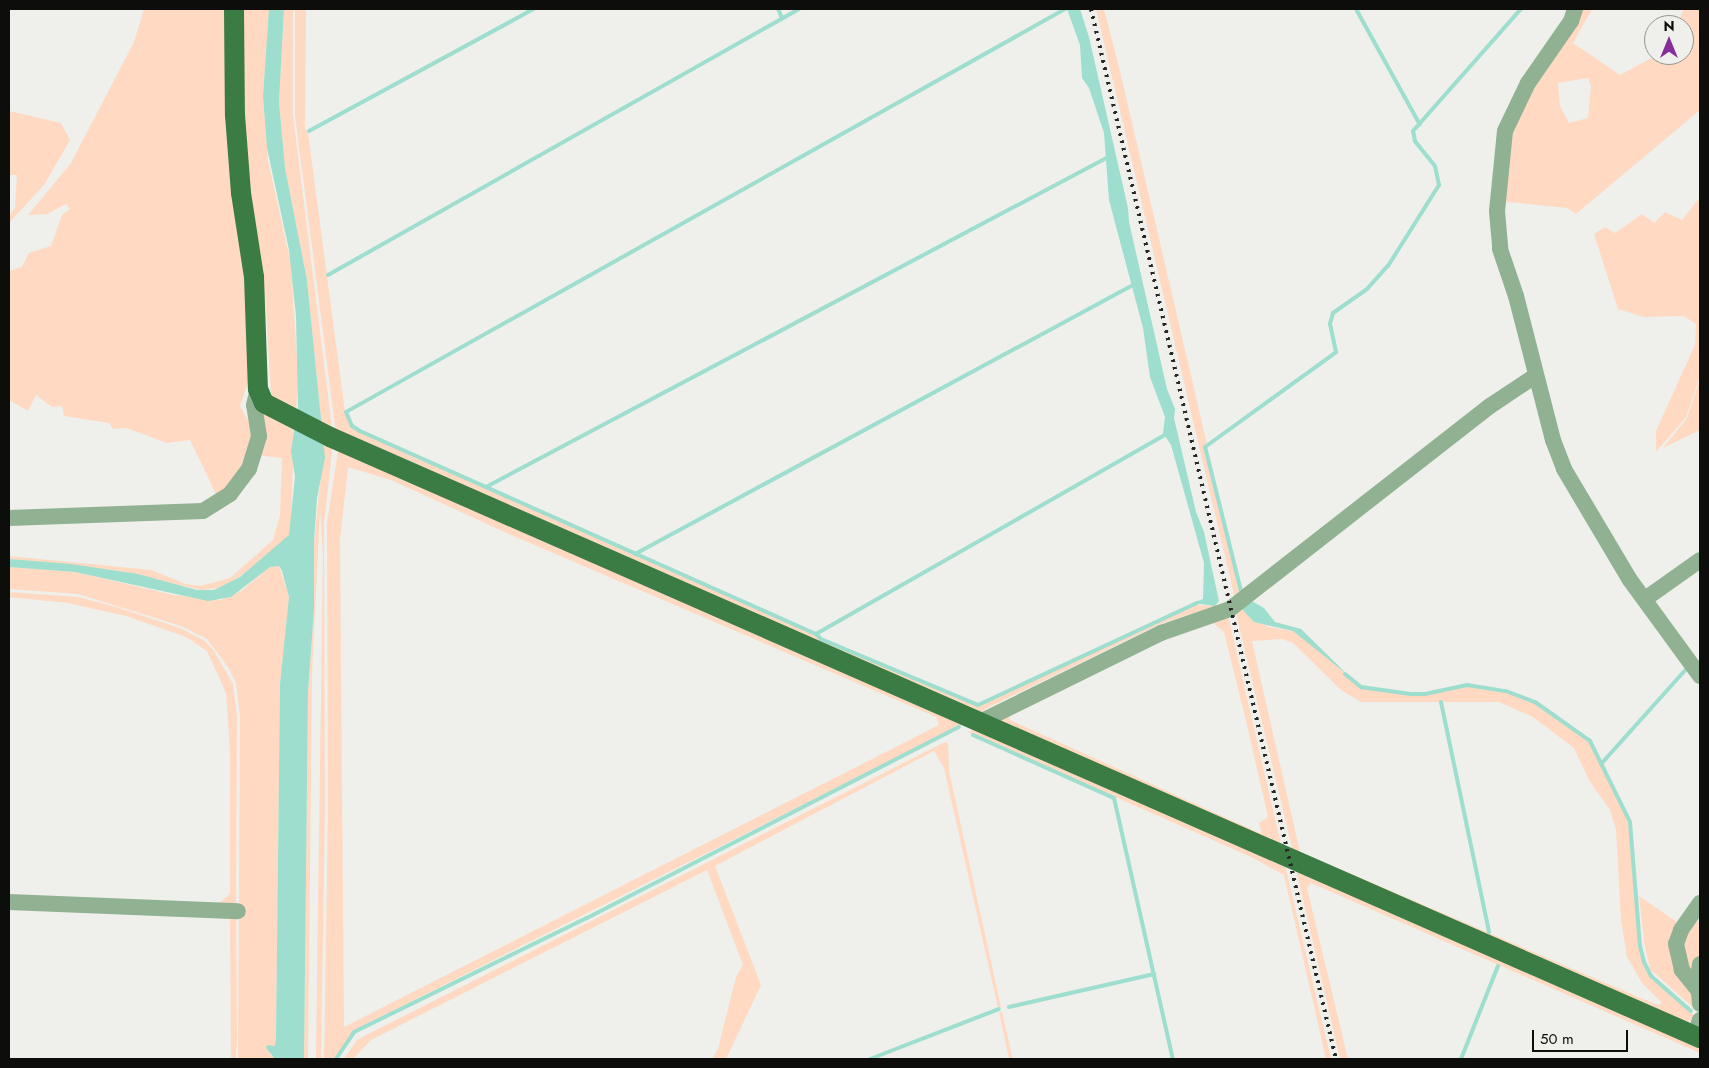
<!DOCTYPE html>
<html>
<head>
<meta charset="utf-8">
<style>
	body { margin:0 }
	#map { position:relative; width:1709px; height:1068px; overflow:hidden; background:#eff0eb; font-family:Jost,sans-serif }
	div>[style] { position:absolute }
	.green>* { inset:0; background:#ffd9c2 }
	.water>* { inset:0; background:#9ddece }
	.stream>* { height:4px; margin:-2px; padding:0 2px; transform-origin:2px; border-radius:2px; background:#9ddece }
	.minor>* { height:16px; margin:-8px; padding:0 8px; transform-origin:8px; border-radius:8px; background:#90b292 }
	.major>* { height:20px; margin:-10px; padding:0 10px; transform-origin:10px; border-radius:10px; background:#3a7c43 }
	.rail>* { height:4px; margin-top:-2px; transform-origin:0; background:repeating-linear-gradient(90deg,#272725 0 2.5px,transparent 0 7.5px) }
	span { translate:-50% -50%; white-space:nowrap; text-align:center; line-height:1.15; -webkit-text-stroke:5px #eff0eb; paint-order:stroke }
	.frame { position:absolute; inset:0; border:10px solid #0d0d0b; pointer-events:none }
	.north { position:absolute; left:1644px; top:15px; width:50px; height:50px; box-sizing:border-box; background:#eff0eb; border:1px solid #959591; border-radius:50%; rotate:0deg; font-size:14px; font-weight:700; line-height:20px; text-align:center; color:#0d0d0b }
	.north::after { content:''; display:block; margin:auto; width:18px; height:22px; background:#852d9a; clip-path:polygon(50% 0,100% 100%,50% 72%,0 100%) }
	.scale { position:absolute; left:1532px; top:1030px; width:96px; height:22px; box-sizing:border-box; border:2px solid #0d0d0b; border-top:0; padding-left:6px; font-size:15px; line-height:18px; white-space:nowrap; color:#0d0d0b; -webkit-text-stroke:4px #eff0eb; paint-order:stroke }
</style>
</head>
<body>
<div id="map">
	<div class="green">
		<div style="clip-path:polygon(144px 9px,229px 9px,238px 207px,252px 370px,240px 406px,254px 431px,238px 475px,217px 496px,190px 440px,167px 443px,127px 428px,113px 429px,109px 423px,64px 416px,62px 406px,52px 407px,36px 395px,28px 411px,9px 400px,9px 271px,22px 267px,29px 253px,51px 246px,62px 215px,70px 209px,66px 204px,47px 214px,28px 215px,71px 163px,134px 42px)"></div>
		<div style="clip-path:polygon(240px 9px,269px 9px,263px 96px,268px 161px,291px 264px,298px 376px,296px 415px,273px 399px,271px 393px,266px 307px,246px 159px)"></div>
		<div style="clip-path:polygon(284px 9px,293px 9px,293px 116px,332px 428px,322px 428px,307px 280px,285px 168px,279px 102px)"></div>
		<div style="clip-path:polygon(295px 9px,306px 9px,305px 128px,308px 133px,345px 412px,351px 426px,359px 432px,815px 635px,821px 640px,978px 705px,1194px 605px,1215px 606px,1160px 624px,983px 710px,984px 714px,336px 433px,295px 116px)"></div>
		<div style="clip-path:polygon(1096px 9px,1104px 9px,1120px 71px,1207px 444px,1204px 447px,1240px 591px,1235px 599px)"></div>
		<div style="clip-path:polygon(evenodd,1580px 9px,1592px 9px,1573px 43px,1620px 75px,1657px 55px,1684px 55px,1684px 25px,1677px 25px,1684px 9px,1700px 9px,1700px 110px,1576px 214px,1567px 208px,1500px 201px,1510px 130px,1580px 9px,1588px 78px,1591px 86px,1588px 118px,1569px 123px,1560px 106px,1558px 83px,1588px 78px)"></div>
		<div style="clip-path:polygon(9px 111px,61px 123px,70px 140px,44px 185px,9px 223px,9px 215px,15px 208px,17px 175px,9px 175px)"></div>
		<div style="clip-path:polygon(1700px 197px,1700px 376px,1686px 417px,1656px 452px,1656px 431px,1695px 345px,1696px 324px,1684px 316px,1644px 317px,1618px 309px,1594px 234px,1605px 227px,1615px 233px,1642px 214px,1654px 223px,1665px 212px,1682px 220px)"></div>
		<div style="clip-path:polygon(1700px 379px,1700px 430px,1663px 448px,1687px 418px)"></div>
		<div style="clip-path:polygon(256px 405px,294px 431px,291px 526px,289px 535px,277px 549px,225px 587px,202px 590px,111px 570px,9px 559px,9px 556px,151px 570px,186px 584px,200px 586px,230px 578px,273px 540px,280px 516px,282px 458px,256px 455px)"></div>
		<div style="clip-path:polygon(324px 446px,332px 448px,332px 453px,324px 523px,325px 809px,321px 1059px,316px 1059px,316px 1051px,323px 553px,320px 511px,312px 675px,308px 1059px,304px 1059px,308px 692px,314px 609px,314px 542px)"></div>
		<div style="clip-path:polygon(evenodd,338px 451px,964px 724px,354px 1030px,335px 1059px,324px 1059px,328px 809px,327px 523px,338px 451px,348px 467px,391px 480px,511px 535px,936px 717px,939px 725px,344px 1027px,340px 540px,348px 467px)"></div>
		<div style="clip-path:polygon(279px 566px,289px 597px,280px 684px,276px 1037px,275px 1046px,266px 1048px,275px 1059px,238px 1059px,240px 716px,236px 683px,228px 667px,207px 639px,181px 626px,78px 594px,9px 589px,9px 567px,75px 572px,174px 595px,221px 600px,241px 591px,270px 567px)"></div>
		<div style="clip-path:polygon(9px 592px,78px 597px,116px 607px,180px 628px,205px 641px,214px 651px,233px 684px,237px 716px,236px 906px,215px 906px,230px 894px,230px 752px,226px 693px,207px 651px,186px 637px,126px 616px,67px 603px,9px 597px)"></div>
		<div style="clip-path:polygon(evenodd,1240px 607px,1252px 619px,1269px 627px,1293px 631px,1324px 653px,1360px 688px,1425px 695px,1467px 686px,1496px 689px,1535px 702px,1589px 741px,1629px 823px,1639px 946px,1643px 962px,1650px 977px,1695px 1016px,1693px 1018px,1687px 1022px,1294px 856px,1235px 609px,1240px 607px,1282px 639px,1293px 643px,1341px 690px,1361px 702px,1499px 702px,1533px 717px,1574px 748px,1589px 780px,1610px 810px,1616px 830px,1621px 920px,1627px 957px,1642px 983px,1662px 1003px,1658px 1005px,1643px 999px,1300px 852px,1252px 641px,1282px 639px)"></div>
		<div style="clip-path:polygon(1228px 616px,1282px 849px,1000px 721px,1009px 716px,1010px 720px,1262px 834px,1259px 823px,1268px 817px,1247px 725px,1224px 632px,1213px 623px)"></div>
		<div style="clip-path:polygon(975px 729px,1285px 865px,1331px 1059px,1326px 1059px,1284px 875px,1251px 857px,968px 732px)"></div>
		<div style="clip-path:polygon(945px 742px,948px 743px,949px 771px,1001px 1007px,998px 1008px,944px 768px,934px 751px,715px 866px,761px 985px,726px 1059px,712px 1059px,718px 1049px,736px 977px,743px 965px,707px 870px,371px 1040px,353px 1059px,344px 1059px,357px 1040px,372px 1032px)"></div>
		<div style="clip-path:polygon(1296px 869px,1700px 1046px,1700px 1053px,1311px 883px,1307px 888px,1348px 1059px,1340px 1059px)"></div>
		<div style="clip-path:polygon(1639px 896px,1681px 925px,1689px 987px,1697px 1011px,1650px 969px,1644px 942px)"></div>
		<div style="clip-path:polygon(236px 913px,237px 1038px,236px 1059px,231px 1059px,230px 918px)"></div>
		<div style="clip-path:polygon(1697px 919px,1700px 925px,1700px 953px,1691px 980px,1682px 936px)"></div>
		<div style="clip-path:polygon(999px 1012px,1002px 1012px,1013px 1059px,1009px 1059px)"></div>
	</div>
	<div class="water">
		<div style="clip-path:polygon(269px 9px,284px 9px,279px 102px,285px 168px,307px 280px,325px 458px,317px 498px,314px 542px,314px 609px,308px 692px,304px 1059px,275px 1059px,266px 1048px,267px 1045px,275px 1046px,276px 1037px,280px 684px,289px 597px,282px 571px,279px 566px,270px 567px,231px 597px,208px 601px,75px 572px,9px 567px,9px 559px,71px 564px,138px 574px,197px 590px,214px 590px,240px 577px,289px 535px,295px 477px,291px 451px,298px 407px,296px 316px,289px 250px,267px 148px,263px 96px)"></div>
		<div style="clip-path:polygon(1067px 9px,1080px 9px,1089px 37px,1128px 208px,1129px 222px,1167px 389px,1175px 409px,1174px 418px,1196px 512px,1204px 532px,1219px 601px,1215px 606px,1193px 603px,1203px 599px,1204px 563px,1171px 445px,1163px 433px,1165px 417px,1150px 377px,1143px 328px,1109px 200px,1104px 133px,1089px 88px,1082px 78px,1080px 45px)"></div>
		<div style="clip-path:polygon(1248px 599px,1264px 608px,1275px 622px,1301px 629px,1349px 676px,1293px 631px,1254px 622px,1240px 607px)"></div>
	</div>
	<div class="stream">
		<div style="left:778px;top:9px;width:10px;rotate:66deg"></div>
		<div style="left:1065px;top:9px;width:824px;rotate:150.73deg"></div>
		<div style="left:346px;top:412px;width:15px;rotate:67deg"></div>
		<div style="left:352px;top:426px;width:9px;rotate:32deg"></div>
		<div style="left:360px;top:431px;width:499px;rotate:24deg"></div>
		<div style="left:816px;top:634px;width:7px;rotate:45deg"></div>
		<div style="left:821px;top:639px;width:170px;rotate:22.8deg"></div>
		<div style="left:978px;top:705px;width:242px;rotate:-25deg"></div>
		<div style="left:1356px;top:9px;width:132px;rotate:61.1deg"></div>
		<div style="left:309px;top:131px;width:256px;rotate:-28.5deg"></div>
		<div style="left:328px;top:275px;width:541px;rotate:-29.46deg"></div>
		<div style="left:486px;top:487px;width:706px;rotate:-27.94deg"></div>
		<div style="left:635px;top:554px;width:566px;rotate:-28.38deg"></div>
		<div style="left:1241px;top:591px;width:148px;rotate:-104deg"></div>
		<div style="left:1205px;top:447px;width:162px;rotate:-35.9deg"></div>
		<div style="left:1336px;top:352px;width:29px;rotate:-102deg"></div>
		<div style="left:1330px;top:324px;width:11px;rotate:-75deg"></div>
		<div style="left:1333px;top:313px;width:42px;rotate:-35.2deg"></div>
		<div style="left:1367px;top:289px;width:31px;rotate:-48deg"></div>
		<div style="left:1388px;top:266px;width:96px;rotate:-57.8deg"></div>
		<div style="left:1439px;top:185px;width:19px;rotate:-102deg"></div>
		<div style="left:1435px;top:166px;width:32px;rotate:-129deg"></div>
		<div style="left:1415px;top:141px;width:10px;rotate:-101deg"></div>
		<div style="left:1413px;top:131px;width:163px;rotate:-48.5deg"></div>
		<div style="left:816px;top:634px;width:404px;rotate:-29.7deg"></div>
		<div style="left:1345px;top:674px;width:21px;rotate:39deg"></div>
		<div style="left:1361px;top:687px;width:50px;rotate:8deg"></div>
		<div style="left:1411px;top:694px;width:14px"></div>
		<div style="left:1425px;top:694px;width:43px;rotate:-12.1deg"></div>
		<div style="left:1467px;top:685px;width:39px;rotate:9deg"></div>
		<div style="left:1506px;top:691px;width:31px;rotate:21deg"></div>
		<div style="left:1535px;top:702px;width:67px;rotate:35.3deg"></div>
		<div style="left:1590px;top:741px;width:90px;rotate:63.7deg"></div>
		<div style="left:1630px;top:822px;width:124px;rotate:85.4deg"></div>
		<div style="left:1640px;top:946px;width:16px;rotate:76deg"></div>
		<div style="left:1644px;top:962px;width:16px;rotate:63deg"></div>
		<div style="left:1651px;top:976px;width:53px;rotate:41.2deg"></div>
		<div style="left:1441px;top:702px;width:235px;rotate:78.2deg"></div>
		<div style="left:973px;top:735px;width:154px;rotate:24.1deg"></div>
		<div style="left:1114px;top:798px;width:268px;rotate:77.3deg"></div>
		<div style="left:1601px;top:764px;width:129px;rotate:-48.1deg"></div>
		<div style="left:1009px;top:1007px;width:149px;rotate:-12.8deg"></div>
		<div style="left:336px;top:1059px;width:32px;rotate:-56deg"></div>
		<div style="left:354px;top:1032px;width:259px;rotate:-26.1deg"></div>
		<div style="left:587px;top:918px;width:418px;rotate:-27.2deg"></div>
		<div style="left:870px;top:1059px;width:138px;rotate:-21.2deg"></div>
		<div style="left:1461px;top:1059px;width:100px;rotate:-68.3deg"></div>
	</div>
	<div class="minor">
		<div style="left:1575px;top:9px;width:13px;rotate:108deg"></div>
		<div style="left:1571px;top:21px;width:75px;rotate:124.7deg"></div>
		<div style="left:1528px;top:83px;width:53px;rotate:115.6deg"></div>
		<div style="left:1505px;top:131px;width:80px;rotate:95.7deg"></div>
		<div style="left:1497px;top:211px;width:38px;rotate:85deg"></div>
		<div style="left:1500px;top:249px;width:50px;rotate:71.2deg"></div>
		<div style="left:1516px;top:296px;width:149px;rotate:75.6deg"></div>
		<div style="left:1553px;top:440px;width:31px;rotate:69deg"></div>
		<div style="left:1564px;top:469px;width:129px;rotate:59.3deg"></div>
		<div style="left:1630px;top:580px;width:119px;rotate:53.9deg"></div>
		<div style="left:9px;top:518px;width:194px;rotate:-2.1deg"></div>
		<div style="left:203px;top:511px;width:32px;rotate:-32deg"></div>
		<div style="left:230px;top:494px;width:31px;rotate:-53deg"></div>
		<div style="left:249px;top:469px;width:34px;rotate:-73deg"></div>
		<div style="left:259px;top:436px;width:31px;rotate:-99deg"></div>
		<div style="left:254px;top:405px;width:16px;rotate:-76deg"></div>
		<div style="left:1645px;top:599px;width:67px;rotate:-35.3deg"></div>
		<div style="left:980px;top:722px;width:202px;rotate:-26.2deg"></div>
		<div style="left:1161px;top:633px;width:73px;rotate:-19.2deg"></div>
		<div style="left:1230px;top:609px;width:330px;rotate:-38deg"></div>
		<div style="left:1490px;top:406px;width:54px;rotate:-33.7deg"></div>
		<div style="left:9px;top:902px;width:229px;rotate:2.3deg"></div>
		<div style="left:1700px;top:964px;width:17px;rotate:97deg"></div>
		<div style="left:1698px;top:981px;width:23px;rotate:85deg"></div>
		<div style="left:1698px;top:990px;width:26px;rotate:-129deg"></div>
		<div style="left:1682px;top:970px;width:27px;rotate:-103deg"></div>
		<div style="left:1676px;top:944px;width:15px;rotate:-70deg"></div>
		<div style="left:1681px;top:930px;width:33px;rotate:-55deg"></div>
		<div style="left:1695px;top:1035px;width:16px;rotate:-72deg"></div>
	</div>
	<div class="major">
		<div style="left:234px;top:9px;width:106px;rotate:89.5deg"></div>
		<div style="left:235px;top:115px;width:78px;rotate:85.6deg"></div>
		<div style="left:241px;top:193px;width:85px;rotate:81.2deg"></div>
		<div style="left:254px;top:277px;width:112px;rotate:88deg"></div>
		<div style="left:258px;top:389px;width:15px;rotate:67deg"></div>
		<div style="left:264px;top:403px;width:74px;rotate:27.3deg"></div>
		<div style="left:330px;top:437px;width:1496px;rotate:23.69deg"></div>
	</div>
	<div class="rail">
		<div style="left:1091px;top:9px;width:1078px;rotate:76.87deg"></div>
	</div>
	<div class="frame"></div>
	<div class="north">N</div>
	<div class="scale">50 m</div>
</div>
</body>
</html>
